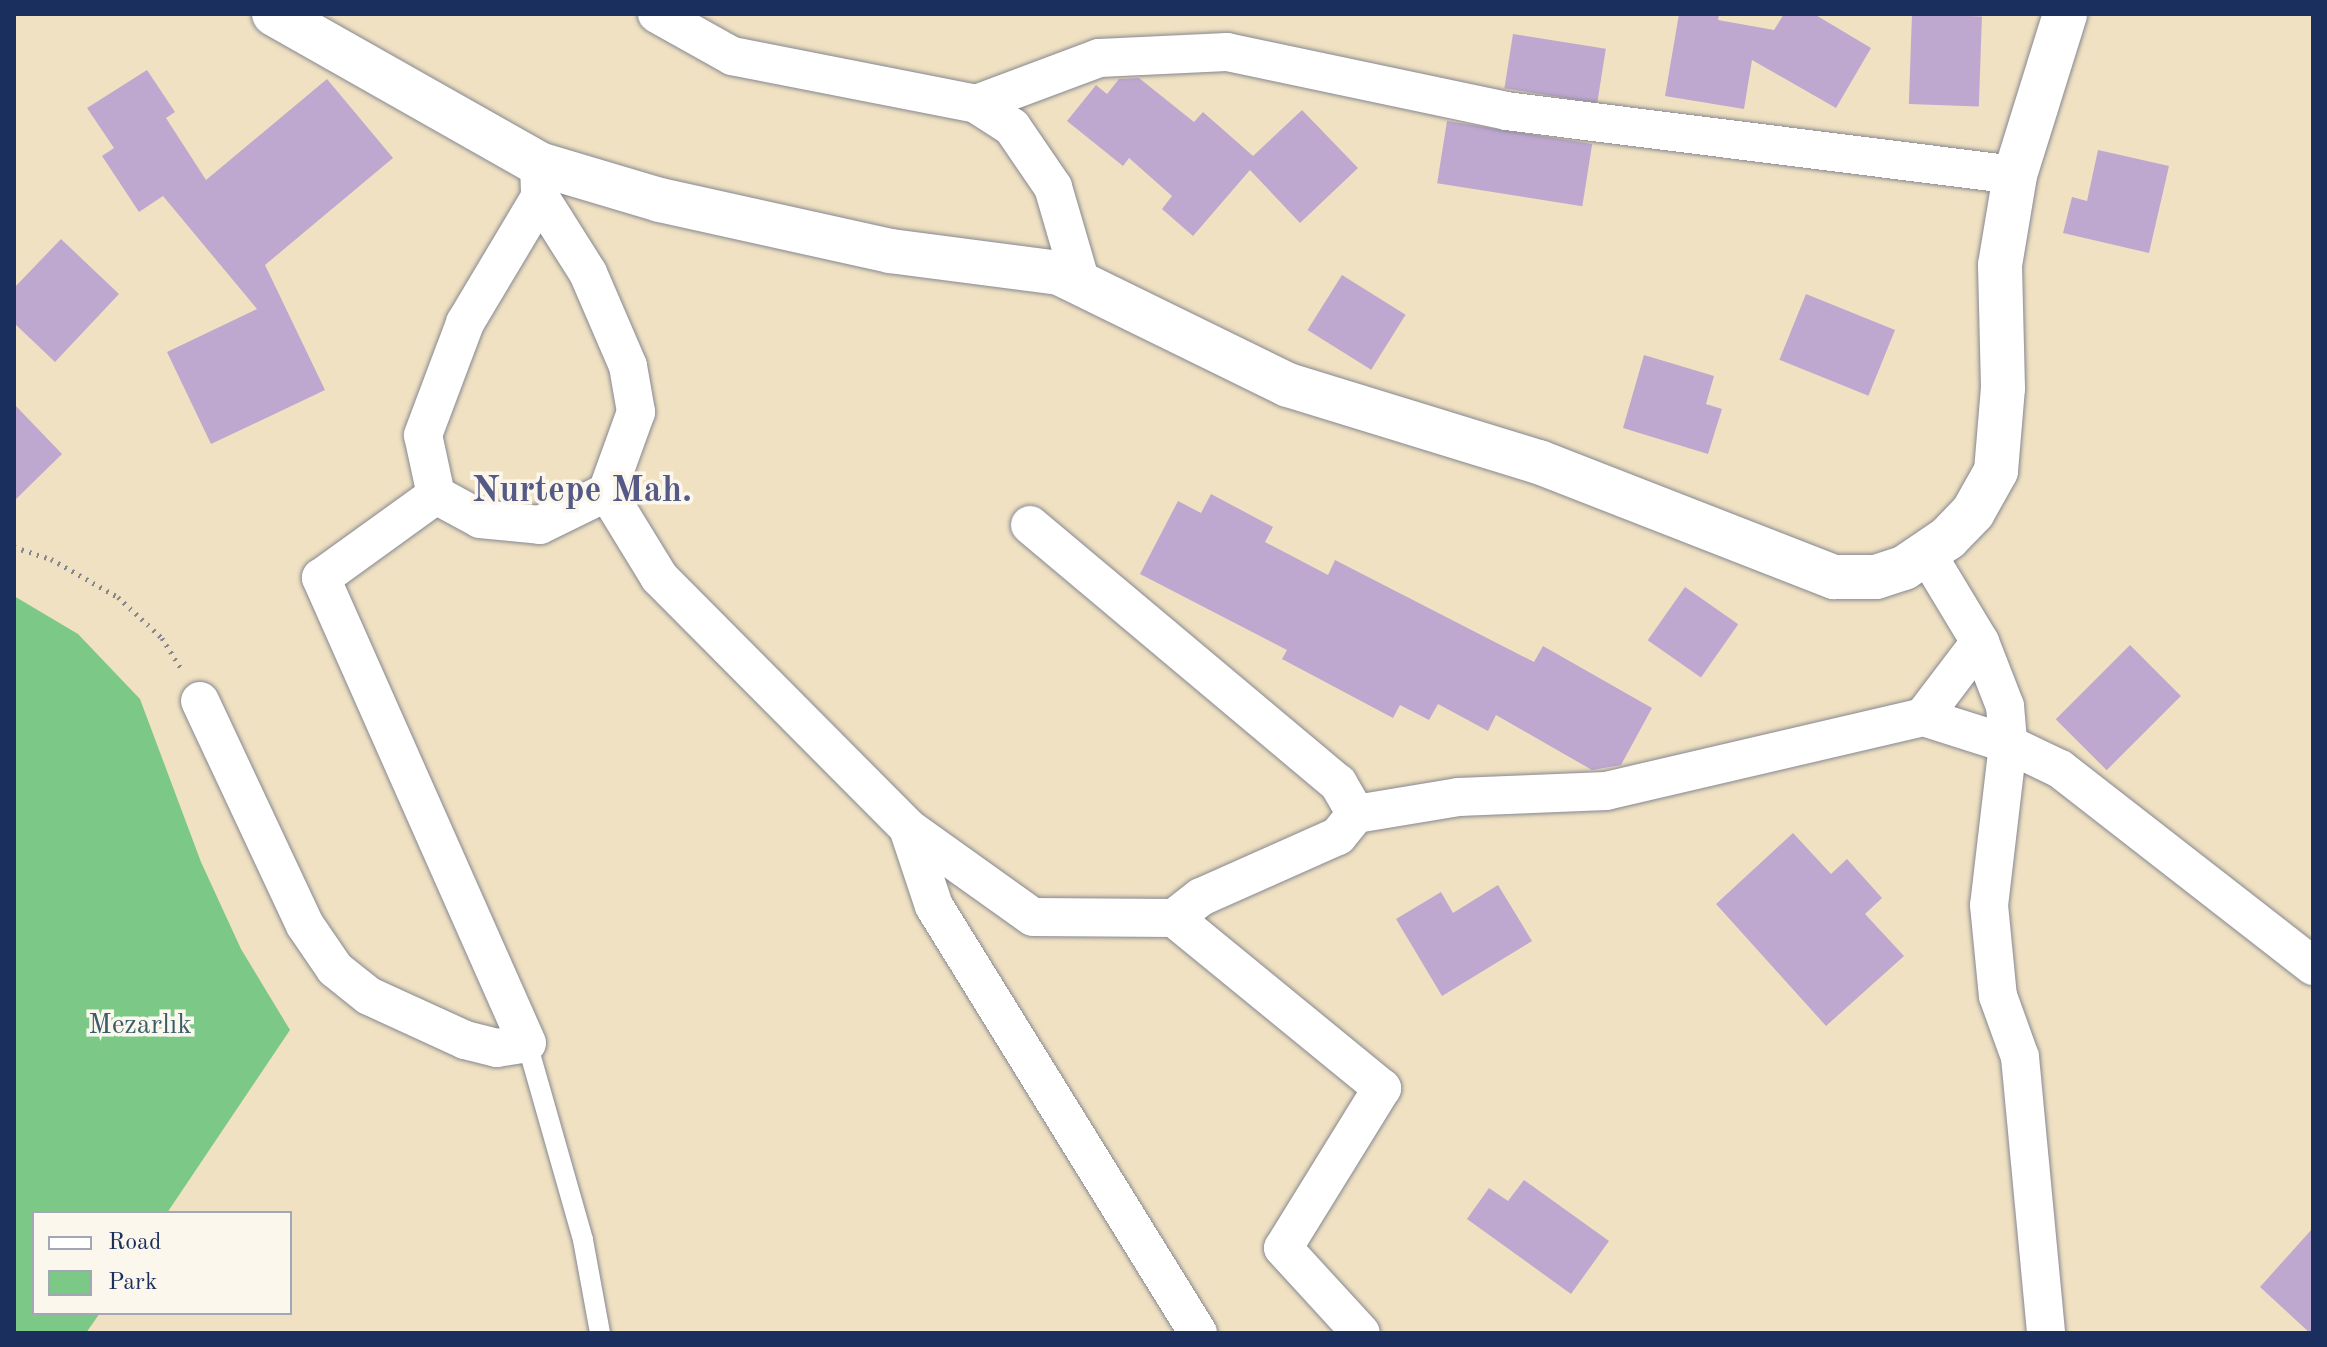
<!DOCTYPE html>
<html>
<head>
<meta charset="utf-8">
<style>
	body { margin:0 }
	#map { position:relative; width:2327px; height:1347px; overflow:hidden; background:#f0e1c2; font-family:"Old Standard TT",serif }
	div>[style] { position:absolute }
	.green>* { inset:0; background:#7cc987 }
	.building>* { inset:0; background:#bea8cf; transform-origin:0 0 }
	.path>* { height:5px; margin-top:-2.5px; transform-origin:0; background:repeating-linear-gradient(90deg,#868890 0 2px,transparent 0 8px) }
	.roads { filter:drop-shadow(0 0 2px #868890) drop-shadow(0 0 2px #868890) }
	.lane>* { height:20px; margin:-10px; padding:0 10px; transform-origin:10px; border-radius:10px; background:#fff }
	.street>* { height:38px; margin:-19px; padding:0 19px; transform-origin:19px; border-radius:19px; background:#fff }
	.secondary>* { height:44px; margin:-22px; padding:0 22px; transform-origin:22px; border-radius:22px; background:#fff }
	span { translate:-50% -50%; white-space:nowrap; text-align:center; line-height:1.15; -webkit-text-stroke:7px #fbf7ec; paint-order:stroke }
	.park-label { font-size:28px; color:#385d6a }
	.district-label { font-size:36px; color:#545986; font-weight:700 }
	.frame { position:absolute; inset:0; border:16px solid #1b2f5e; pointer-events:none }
	.legend { position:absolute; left:32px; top:1211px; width:260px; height:104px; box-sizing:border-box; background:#fbf7ec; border:2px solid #a1a7b3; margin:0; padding:10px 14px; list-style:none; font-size:24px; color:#1b2f5e }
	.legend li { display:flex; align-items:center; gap:16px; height:40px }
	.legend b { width:40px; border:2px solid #a1a7b3 }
</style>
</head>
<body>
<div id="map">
	<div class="green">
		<div style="clip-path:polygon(14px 596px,78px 634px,140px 699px,201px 862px,241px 949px,290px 1030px,167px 1213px,34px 1213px,34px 1313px,100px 1313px,86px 1333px,14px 1333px)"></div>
	</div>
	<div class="building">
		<div style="clip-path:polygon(1679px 14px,1719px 14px,1718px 20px,1774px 30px,1784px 14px,1814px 14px,1871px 48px,1836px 108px,1752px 60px,1744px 109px,1665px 96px)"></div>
		<div style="left:1912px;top:14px;width:70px;height:90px;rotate:2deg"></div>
		<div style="left:1513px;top:34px;width:94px;height:55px;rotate:9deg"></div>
		<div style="clip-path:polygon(147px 70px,175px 112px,166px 118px,206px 180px,327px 79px,393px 158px,265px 265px,325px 390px,211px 444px,167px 352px,257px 309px,163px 196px,139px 212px,102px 156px,114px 148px,87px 108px)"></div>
		<div style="clip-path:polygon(1139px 78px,1194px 122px,1203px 112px,1253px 156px,1302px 110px,1358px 168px,1300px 223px,1250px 170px,1193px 236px,1162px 209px,1172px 196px,1129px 158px,1123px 166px,1067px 121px,1096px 85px,1107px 94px,1119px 79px)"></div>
		<div style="left:1447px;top:121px;width:147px;height:63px;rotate:9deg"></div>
		<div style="clip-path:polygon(2098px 150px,2169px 166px,2149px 253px,2063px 233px,2072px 197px,2087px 201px)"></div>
		<div style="clip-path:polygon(61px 239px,119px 294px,55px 362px,14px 323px,14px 288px)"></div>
		<div style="left:1342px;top:275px;width:75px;height:65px;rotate:32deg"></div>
		<div style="left:1806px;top:294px;width:96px;height:71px;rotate:22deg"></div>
		<div style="clip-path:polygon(1644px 355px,1714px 376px,1706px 404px,1722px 409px,1708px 454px,1623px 428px)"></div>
		<div style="clip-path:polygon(14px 404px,62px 454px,14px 501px)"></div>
		<div style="clip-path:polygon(1211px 494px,1273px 527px,1265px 542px,1328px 575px,1335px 560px,1534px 662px,1543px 646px,1652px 708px,1621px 765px,1592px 770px,1496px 715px,1488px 731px,1438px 704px,1429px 720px,1400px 705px,1393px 718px,1282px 659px,1287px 650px,1140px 574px,1178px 501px,1201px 513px)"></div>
		<div style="left:1685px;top:587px;width:65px;height:65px;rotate:35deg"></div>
		<div style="left:2130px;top:645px;width:72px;height:105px;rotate:45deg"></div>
		<div style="clip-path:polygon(1793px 833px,1831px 874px,1847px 859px,1882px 898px,1865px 914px,1904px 956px,1826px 1026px,1716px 904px)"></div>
		<div style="clip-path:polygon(1498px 885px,1532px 941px,1442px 996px,1396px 919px,1441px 892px,1453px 913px)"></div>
		<div style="clip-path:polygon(1524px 1180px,1609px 1241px,1571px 1294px,1467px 1219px,1489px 1188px,1508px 1201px)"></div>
		<div style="clip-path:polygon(2313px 1228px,2313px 1333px,2310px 1333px,2260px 1287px)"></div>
	</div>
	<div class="path">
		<div style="left:14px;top:547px;width:39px;rotate:18deg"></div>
		<div style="left:51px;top:559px;width:77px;rotate:29.6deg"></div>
		<div style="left:118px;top:597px;width:60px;rotate:43deg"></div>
		<div style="left:162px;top:638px;width:36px;rotate:58deg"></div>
	</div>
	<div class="roads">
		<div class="lane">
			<div style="left:527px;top:1043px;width:205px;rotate:74.1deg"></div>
			<div style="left:583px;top:1240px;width:95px;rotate:79.6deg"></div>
		</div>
		<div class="street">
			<div style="left:657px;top:14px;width:86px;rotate:29.2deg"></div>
			<div style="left:732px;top:56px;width:249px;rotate:11.1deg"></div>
			<div style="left:976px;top:104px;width:43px;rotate:32.6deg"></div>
			<div style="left:1012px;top:127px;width:73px;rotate:55.7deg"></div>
			<div style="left:1053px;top:187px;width:100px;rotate:73.7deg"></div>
			<div style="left:976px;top:104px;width:131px;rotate:-20.5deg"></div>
			<div style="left:1099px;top:58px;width:128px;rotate:-2.7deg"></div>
			<div style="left:1227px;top:52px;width:285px;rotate:11.9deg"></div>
			<div style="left:1506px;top:111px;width:513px;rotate:7.17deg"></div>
			<div style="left:539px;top:164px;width:33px;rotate:88deg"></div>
			<div style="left:540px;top:197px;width:90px;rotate:57.7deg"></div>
			<div style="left:588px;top:273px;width:101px;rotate:66.7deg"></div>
			<div style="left:628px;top:366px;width:47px;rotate:80.1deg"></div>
			<div style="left:636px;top:412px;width:85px;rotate:109.9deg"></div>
			<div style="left:607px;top:492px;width:100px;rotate:58.5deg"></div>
			<div style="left:659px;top:577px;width:354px;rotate:45.2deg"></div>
			<div style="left:908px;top:828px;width:153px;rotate:35.5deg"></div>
			<div style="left:1033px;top:917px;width:141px;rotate:0.4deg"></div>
			<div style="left:1174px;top:918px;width:34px;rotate:-38deg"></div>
			<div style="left:1201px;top:897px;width:150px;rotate:-24deg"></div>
			<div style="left:1338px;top:836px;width:28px;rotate:-51deg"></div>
			<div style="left:1356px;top:814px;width:104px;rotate:-9.4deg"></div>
			<div style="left:1459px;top:797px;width:147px;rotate:-2.3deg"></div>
			<div style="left:1606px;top:791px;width:326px;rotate:-13.1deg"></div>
			<div style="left:1923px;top:717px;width:89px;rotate:17.6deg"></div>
			<div style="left:2008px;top:744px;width:58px;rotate:25.7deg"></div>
			<div style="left:2060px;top:769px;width:321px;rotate:37.9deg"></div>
			<div style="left:436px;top:495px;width:50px;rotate:28.6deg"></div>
			<div style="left:480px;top:519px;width:60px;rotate:5.7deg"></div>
			<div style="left:540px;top:525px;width:75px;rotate:-26.2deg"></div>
			<div style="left:1030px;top:525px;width:402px;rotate:40deg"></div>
			<div style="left:1338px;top:783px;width:36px;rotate:60deg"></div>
			<div style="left:1927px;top:554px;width:103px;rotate:58.9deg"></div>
			<div style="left:1980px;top:642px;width:69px;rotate:68.7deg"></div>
			<div style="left:2005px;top:706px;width:38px;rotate:85deg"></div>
			<div style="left:2008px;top:744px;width:162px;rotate:96.7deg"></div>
			<div style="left:1989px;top:905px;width:91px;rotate:84.4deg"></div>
			<div style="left:1998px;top:996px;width:65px;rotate:70.2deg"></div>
			<div style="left:2020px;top:1057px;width:277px;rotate:84.6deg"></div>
			<div style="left:200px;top:701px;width:247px;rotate:64.9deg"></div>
			<div style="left:305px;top:925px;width:53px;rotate:55.7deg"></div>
			<div style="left:335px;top:969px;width:43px;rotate:38.5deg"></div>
			<div style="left:369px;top:996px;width:106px;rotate:24.6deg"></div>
			<div style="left:465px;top:1040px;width:33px;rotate:14deg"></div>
			<div style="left:497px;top:1048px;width:30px;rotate:-9deg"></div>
			<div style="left:527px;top:1043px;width:509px;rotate:-113.89deg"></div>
			<div style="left:321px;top:578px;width:142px;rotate:-35.8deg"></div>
			<div style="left:436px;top:495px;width:61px;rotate:-102.2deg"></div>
			<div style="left:423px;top:435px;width:120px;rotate:-69.4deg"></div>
			<div style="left:465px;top:323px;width:147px;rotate:-59.2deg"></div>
			<div style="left:1923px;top:717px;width:94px;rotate:-52.8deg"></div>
			<div style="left:908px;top:828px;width:82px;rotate:71.6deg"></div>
			<div style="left:934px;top:906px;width:502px;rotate:58.27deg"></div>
			<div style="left:1174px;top:918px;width:269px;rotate:39.3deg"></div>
			<div style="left:1382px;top:1088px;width:188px;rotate:121.7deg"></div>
			<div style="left:1283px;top:1248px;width:115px;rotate:47.5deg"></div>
		</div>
		<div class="secondary">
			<div style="left:274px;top:14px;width:305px;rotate:29.5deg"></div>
			<div style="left:539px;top:164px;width:126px;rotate:16.6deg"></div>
			<div style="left:660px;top:200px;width:236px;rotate:12.5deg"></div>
			<div style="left:890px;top:251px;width:170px;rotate:7.4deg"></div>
			<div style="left:1059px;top:273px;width:255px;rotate:26.1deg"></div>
			<div style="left:1288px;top:385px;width:263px;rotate:17.1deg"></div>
			<div style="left:1539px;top:462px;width:317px;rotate:21.3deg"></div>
			<div style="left:1834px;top:577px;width:42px"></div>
			<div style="left:1876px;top:577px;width:29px;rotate:-18deg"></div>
			<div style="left:1904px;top:568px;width:53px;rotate:-34.3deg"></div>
			<div style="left:1948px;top:538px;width:36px;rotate:-46deg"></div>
			<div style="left:1973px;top:512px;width:47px;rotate:-60.7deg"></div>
			<div style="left:1996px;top:471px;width:83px;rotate:-85.2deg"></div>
			<div style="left:2003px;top:388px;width:123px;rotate:-91.4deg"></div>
			<div style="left:2000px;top:265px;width:91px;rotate:-80.5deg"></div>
			<div style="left:2015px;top:175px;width:169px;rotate:-72.7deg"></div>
		</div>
	</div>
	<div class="park-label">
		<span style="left:140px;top:1026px">Mezarlık</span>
	</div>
	<div class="district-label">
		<span style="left:582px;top:493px">Nurtepe Mah.</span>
	</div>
	<div class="frame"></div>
	<ul class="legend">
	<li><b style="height:10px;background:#fff"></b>Road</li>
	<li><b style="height:22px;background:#7cc987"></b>Park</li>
	</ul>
</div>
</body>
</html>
